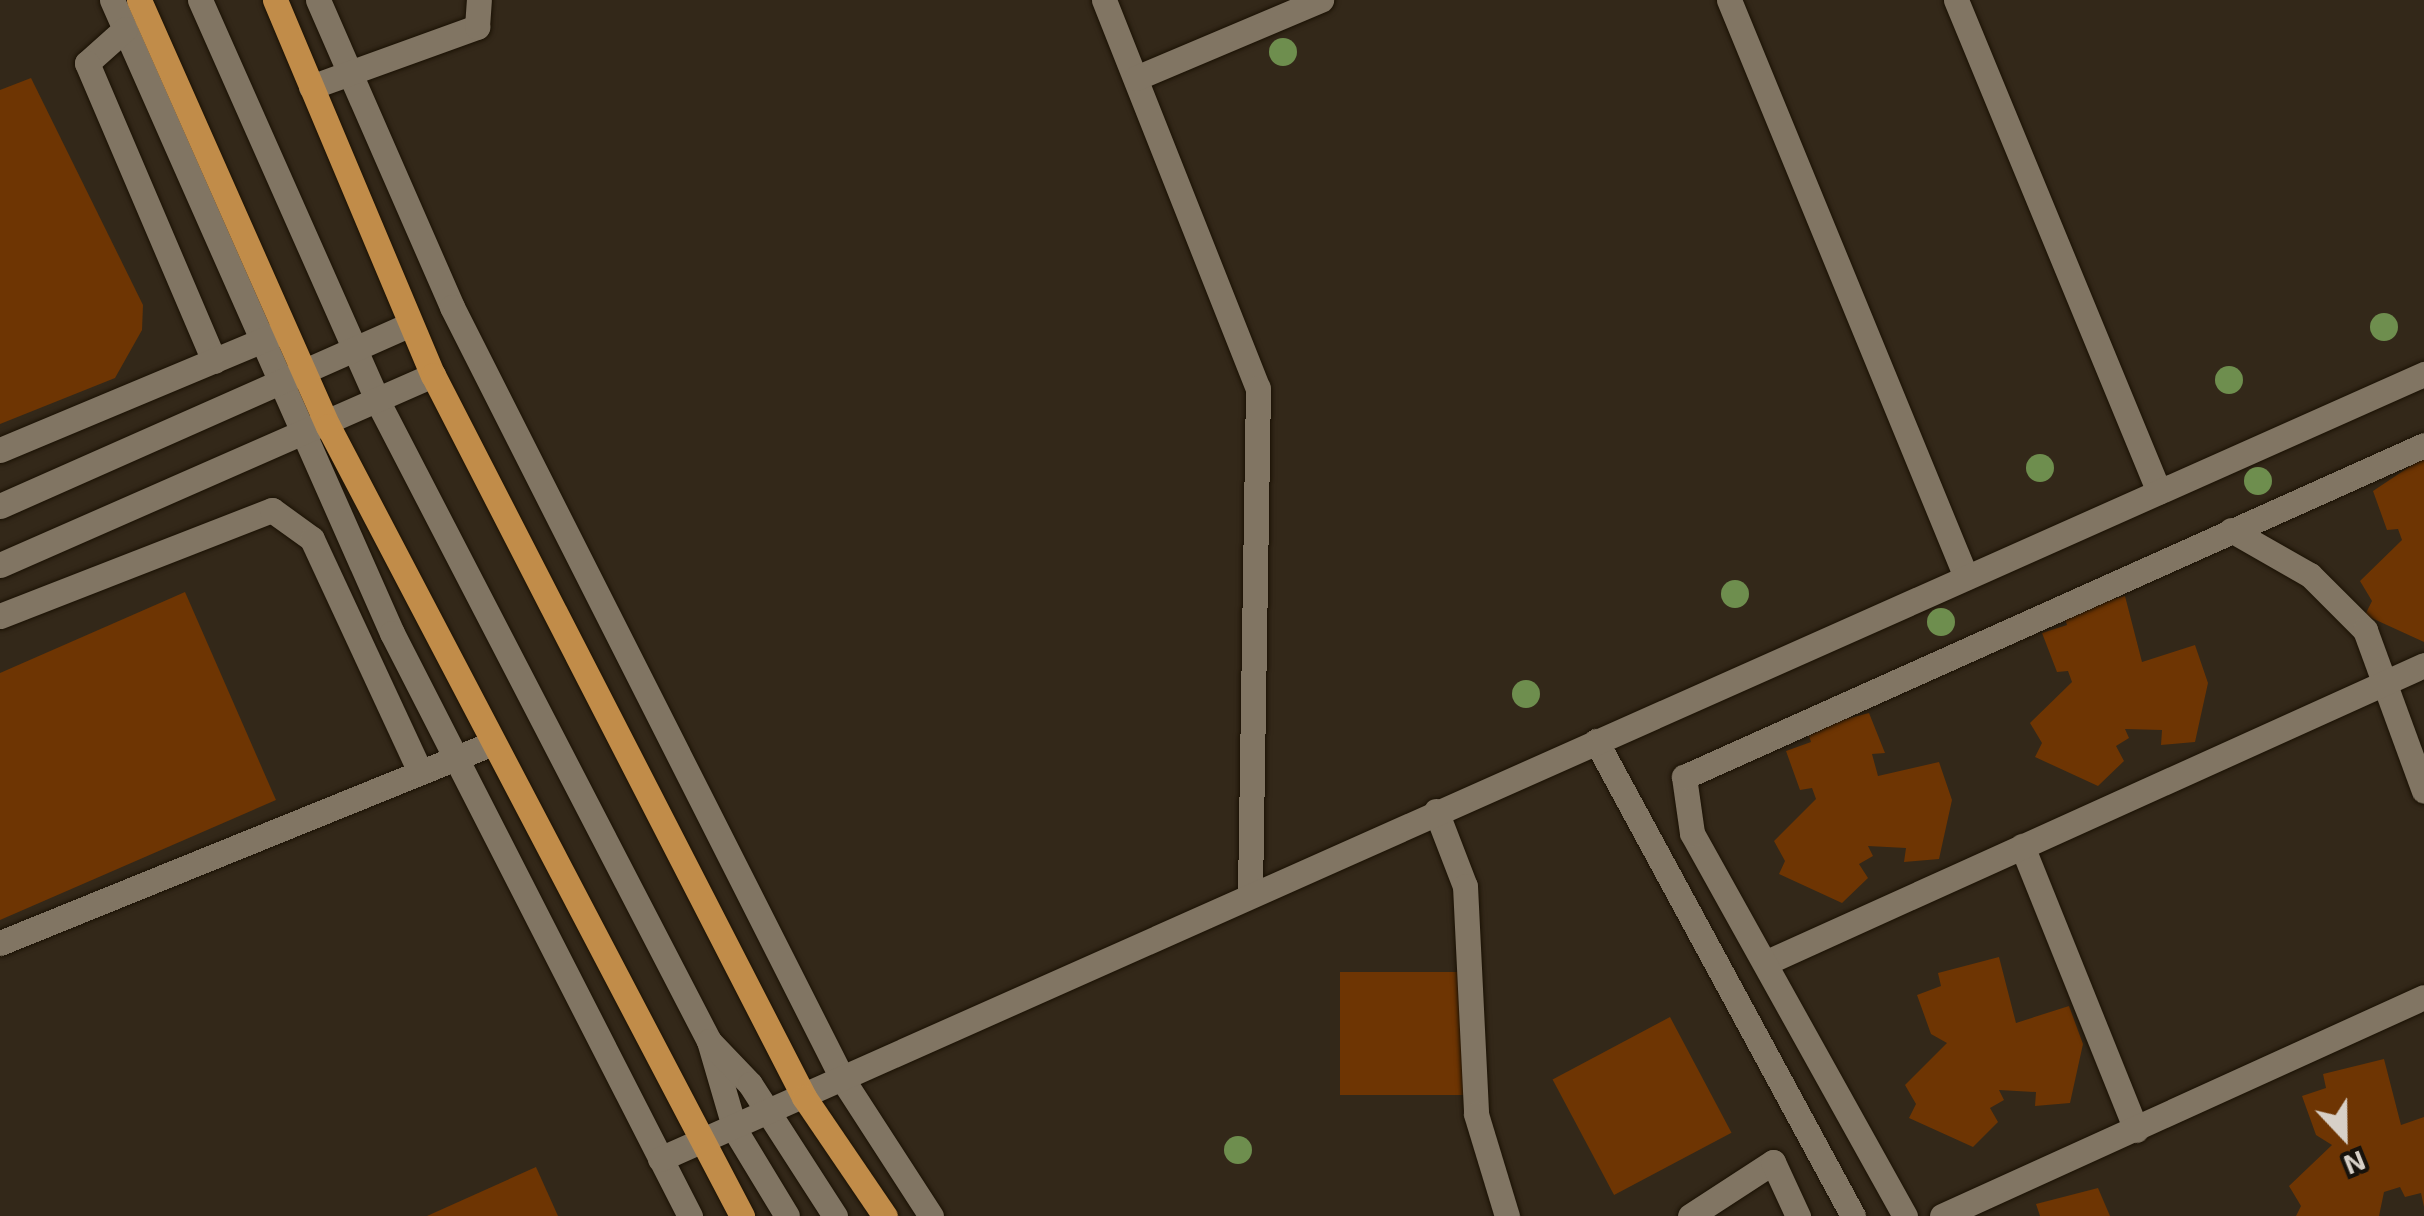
<!DOCTYPE html>
<html>
<head>
<meta charset="utf-8">
<style>
	body { margin:0 }
	#map { position:relative; width:2424px; height:1216px; overflow:hidden; background:#332819; font-family:"Exo 2",sans-serif }
	div>[style] { position:absolute }
	.building>* { inset:0; background:#6e3503; transform-origin:0 0 }
	.roads { filter:drop-shadow(0 0 2px #1a1104) drop-shadow(0 0 2px #1a1104) }
	.minor>* { height:25px; margin:-12.5px; padding:0 12.5px; transform-origin:12.5px; border-radius:12.5px; background:#817563 }
	.major>* { height:25px; margin:-12.5px; padding:0 12.5px; transform-origin:12.5px; border-radius:12.5px; background:#c18c49 }
	.trees>* { width:28px; height:28px; margin:-14px; border-radius:50%; background:#6e8e4e }
	span { translate:-50% -50%; white-space:nowrap; text-align:center; line-height:1.15; -webkit-text-stroke:8px #17120b; paint-order:stroke }
	.north { position:absolute; left:2294px; top:1086px; width:100px; height:100px; -webkit-text-stroke:8px #17120b; paint-order:stroke; rotate:158deg; font-size:28px; font-weight:700; line-height:40px; text-align:center; color:#d7d0c7 }
	.north::after { content:''; display:block; margin:auto; width:35px; height:45px; background:#d7d0c7; clip-path:polygon(50% 0,100% 100%,50% 72%,0 100%) }
</style>
</head>
<body>
<div id="map">
	<div class="building">
		<div style="clip-path:polygon(31px 78px,143px 305px,142px 330px,115px 378px,0 424px,0 90px)"></div>
		<div style="clip-path:polygon(2424px 457px,2424px 642px,2365px 615px,2372px 601px,2360px 581px,2402px 540px,2398px 529px,2387px 530px,2373px 491px)"></div>
		<div style="clip-path:polygon(185px 592px,276px 800px,0 920px,0 673px)"></div>
		<div style="clip-path:polygon(2125px 596px,2142px 662px,2195px 645px,2208px 683px,2195px 742px,2161px 745px,2162px 730px,2125px 729px,2129px 738px,2116px 746px,2124px 761px,2098px 786px,2035px 757px,2042px 743px,2030px 723px,2072px 682px,2068px 671px,2057px 672px,2042px 633px,2067px 625px,2063px 612px)"></div>
		<div style="clip-path:polygon(1869px 713px,1885px 753px,1872px 754px,1878px 776px,1939px 762px,1952px 800px,1939px 859px,1904px 862px,1906px 848px,1868px 846px,1873px 856px,1859px 864px,1868px 878px,1842px 903px,1779px 874px,1785px 861px,1774px 841px,1816px 799px,1812px 788px,1800px 790px,1786px 751px,1811px 742px,1807px 729px)"></div>
		<div style="clip-path:polygon(1999px 957px,2016px 1023px,2069px 1006px,2083px 1044px,2070px 1103px,2035px 1106px,2036px 1092px,1999px 1090px,2004px 1100px,1990px 1108px,1998px 1122px,1973px 1147px,1909px 1118px,1916px 1104px,1905px 1085px,1947px 1043px,1931px 1034px,1917px 995px,1941px 986px,1938px 973px)"></div>
		<div style="left:1340px;top:972px;width:126px;height:123px"></div>
		<div style="left:1670px;top:1017px;width:131px;height:133px;rotate:62deg"></div>
		<div style="clip-path:polygon(2384px 1059px,2401px 1125px,2424px 1117px,2424px 1207px,2421px 1193px,2405px 1197px,2400px 1187px,2384px 1192px,2379px 1216px,2296px 1216px,2301px 1206px,2289px 1186px,2332px 1145px,2316px 1135px,2302px 1096px,2326px 1088px,2323px 1074px)"></div>
		<div style="clip-path:polygon(536px 1167px,558px 1216px,427px 1216px)"></div>
		<div style="clip-path:polygon(2098px 1188px,2110px 1216px,2040px 1216px,2036px 1204px)"></div>
	</div>
	<div class="roads">
		<div class="minor">
			<div style="left:112px;top:0;width:692px;rotate:66.14deg"></div>
			<div style="left:392px;top:633px;width:655px;rotate:62.93deg"></div>
			<div style="left:200px;top:0;width:440px;rotate:66.1deg"></div>
			<div style="left:378px;top:402px;width:720px;rotate:62.62deg"></div>
			<div style="left:709px;top:1041px;width:93px;rotate:73.7deg"></div>
			<div style="left:735px;top:1130px;width:100px;rotate:58.8deg"></div>
			<div style="left:318px;top:0;width:335px;rotate:66.4deg"></div>
			<div style="left:452px;top:307px;width:866px;rotate:63.17deg"></div>
			<div style="left:843px;top:1080px;width:162px;rotate:57.1deg"></div>
			<div style="left:1104px;top:0;width:417px;rotate:68.4deg"></div>
			<div style="left:1258px;top:388px;width:506px;rotate:90.91deg"></div>
			<div style="left:1729px;top:0;width:624px;rotate:67.67deg"></div>
			<div style="left:1956px;top:0;width:532px;rotate:67.58deg"></div>
			<div style="left:125px;top:29px;width:51px;rotate:138.2deg"></div>
			<div style="left:87px;top:63px;width:324px;rotate:66.9deg"></div>
			<div style="left:1136px;top:78px;width:201px;rotate:-22.9deg"></div>
			<div style="left:311px;top:87px;width:177px;rotate:-19.9deg"></div>
			<div style="left:477px;top:27px;width:27px;rotate:-86deg"></div>
			<div style="left:0;top:450px;width:296px;rotate:-22.7deg"></div>
			<div style="left:0;top:506px;width:449px;rotate:-23.9deg"></div>
			<div style="left:2231px;top:530px;width:91px;rotate:29.7deg"></div>
			<div style="left:2310px;top:575px;width:78px;rotate:45deg"></div>
			<div style="left:2365px;top:630px;width:171px;rotate:69.9deg"></div>
			<div style="left:0;top:565px;width:473px;rotate:-23.7deg"></div>
			<div style="left:0;top:616px;width:292px;rotate:-21.3deg"></div>
			<div style="left:272px;top:510px;width:49px;rotate:35.9deg"></div>
			<div style="left:312px;top:539px;width:255px;rotate:65.1deg"></div>
			<div style="left:1596px;top:741px;width:540px;rotate:61.58deg"></div>
			<div style="left:1436px;top:811px;width:80px;rotate:68.9deg"></div>
			<div style="left:1465px;top:886px;width:228px;rotate:87.2deg"></div>
			<div style="left:1476px;top:1114px;width:107px;rotate:73.1deg"></div>
			<div style="left:2022px;top:846px;width:306px;rotate:68.1deg"></div>
			<div style="left:0;top:943px;width:532px;rotate:-22.08deg"></div>
			<div style="left:1765px;top:963px;width:723px;rotate:-24.33deg"></div>
			<div style="left:709px;top:1041px;width:59px;rotate:46.4deg"></div>
			<div style="left:750px;top:1084px;width:157px;rotate:57.2deg"></div>
			<div style="left:660px;top:1159px;width:1931px;rotate:-23.99deg"></div>
			<div style="left:1690px;top:1216px;width:99px;rotate:-33deg"></div>
			<div style="left:1773px;top:1162px;width:60px;rotate:65.2deg"></div>
			<div style="left:1905px;top:1216px;width:438px;rotate:-119.1deg"></div>
			<div style="left:1692px;top:833px;width:57px;rotate:-98.1deg"></div>
			<div style="left:1684px;top:777px;width:811px;rotate:-24.16deg"></div>
			<div style="left:1942px;top:1216px;width:529px;rotate:-24.43deg"></div>
		</div>
		<div class="major">
			<div style="left:139px;top:0;width:466px;rotate:66.1deg"></div>
			<div style="left:328px;top:426px;width:892px;rotate:62.34deg"></div>
			<div style="left:275px;top:0;width:407px;rotate:67.2deg"></div>
			<div style="left:433px;top:375px;width:812px;rotate:62.8deg"></div>
			<div style="left:804px;top:1097px;width:144px;rotate:55.8deg"></div>
		</div>
	</div>
	<div class="trees">
		<div style="left:1283px;top:52px"></div>
		<div style="left:2384px;top:327px"></div>
		<div style="left:2229px;top:380px"></div>
		<div style="left:2040px;top:468px"></div>
		<div style="left:2258px;top:481px"></div>
		<div style="left:1735px;top:594px"></div>
		<div style="left:1941px;top:622px"></div>
		<div style="left:1526px;top:694px"></div>
		<div style="left:1238px;top:1150px"></div>
	</div>
	<div class="north">N</div>
</div>
</body>
</html>
